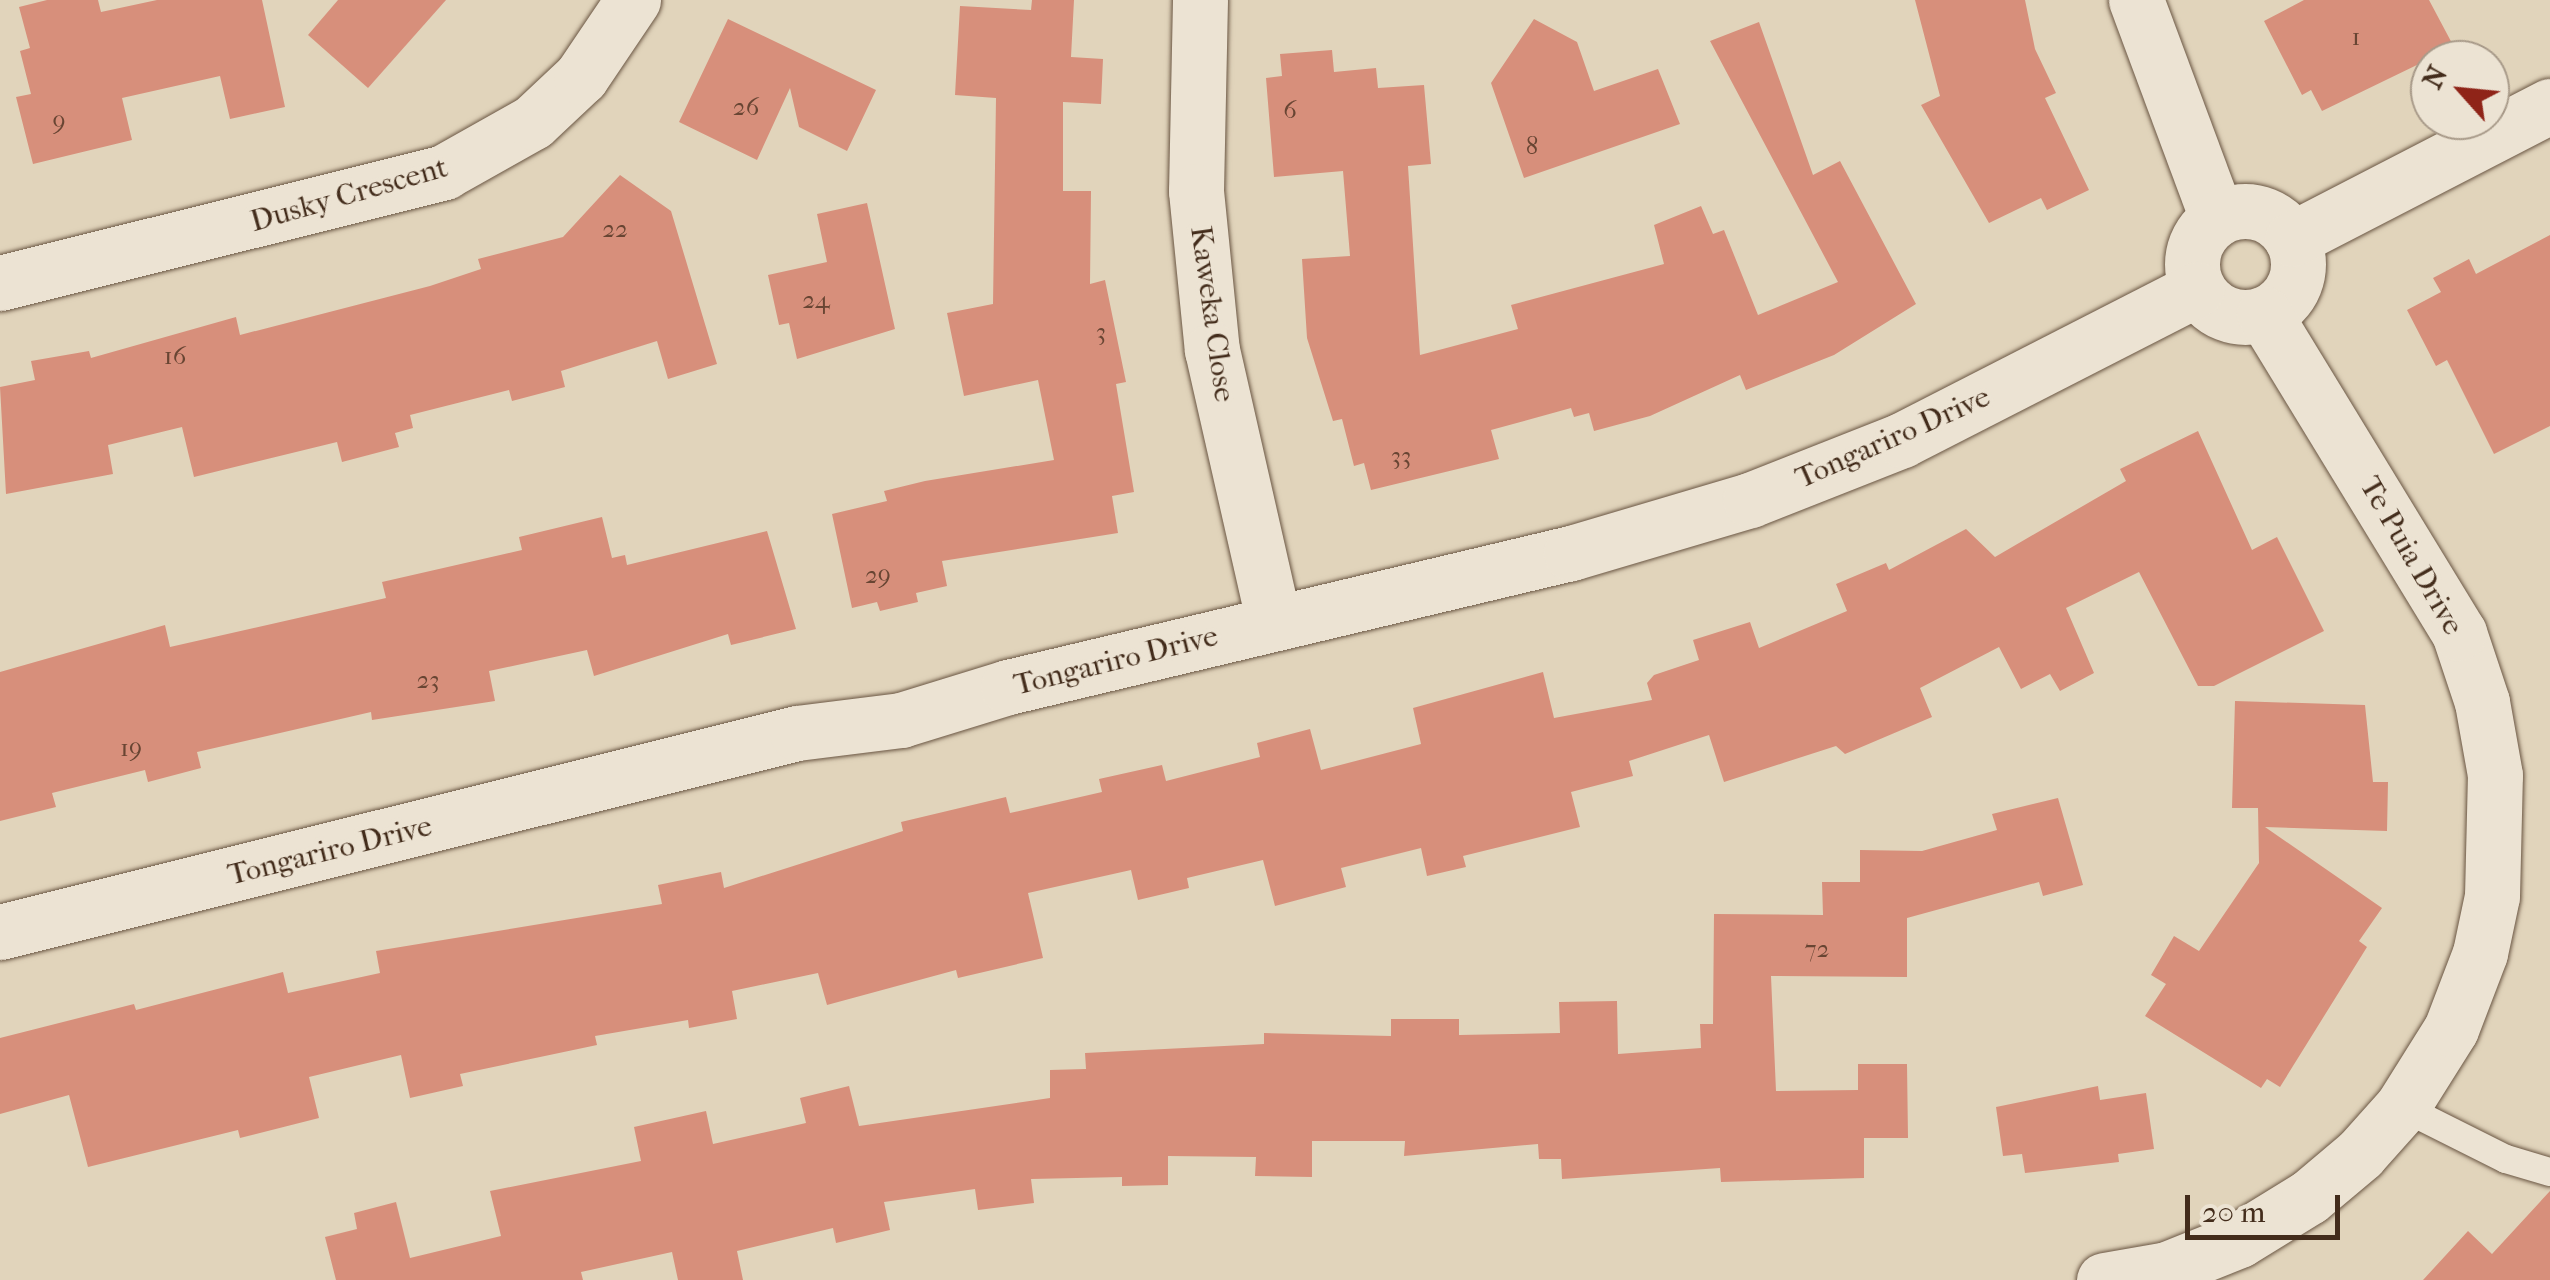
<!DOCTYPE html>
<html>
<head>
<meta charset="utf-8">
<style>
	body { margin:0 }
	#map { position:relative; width:2550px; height:1280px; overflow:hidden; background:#e1d4bb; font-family:"IM FELL French Canon",serif }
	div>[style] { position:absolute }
	.building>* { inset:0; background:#d78f7b }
	.roads { filter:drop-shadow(0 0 2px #6a5643) drop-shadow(0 0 2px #6a5643) }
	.service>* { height:28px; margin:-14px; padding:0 14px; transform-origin:14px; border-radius:14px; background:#ece3d3 }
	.minor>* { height:55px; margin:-27.5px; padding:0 27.5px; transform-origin:27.5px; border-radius:27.5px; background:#ece3d3 }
	.minor>.ring { margin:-27.5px; padding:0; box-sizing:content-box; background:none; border:55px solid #ece3d3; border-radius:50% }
	span { translate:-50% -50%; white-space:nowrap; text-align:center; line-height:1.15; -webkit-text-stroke:8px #ece3d3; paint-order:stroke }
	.number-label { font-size:25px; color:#684533 }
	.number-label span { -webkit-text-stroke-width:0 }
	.street-label { font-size:30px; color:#432c1b }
	.north { position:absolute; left:2410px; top:40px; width:100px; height:100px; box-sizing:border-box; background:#ece3d3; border:2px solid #a89a89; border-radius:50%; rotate:297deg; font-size:28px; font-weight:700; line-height:40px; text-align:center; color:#432c1b }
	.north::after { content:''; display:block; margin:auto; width:35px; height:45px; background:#8f2418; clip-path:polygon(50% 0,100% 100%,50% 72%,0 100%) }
	.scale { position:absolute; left:2185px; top:1195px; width:155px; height:45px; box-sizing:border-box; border:5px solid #432c1b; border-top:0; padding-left:12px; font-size:30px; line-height:35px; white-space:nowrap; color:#432c1b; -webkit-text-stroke:8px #ece3d3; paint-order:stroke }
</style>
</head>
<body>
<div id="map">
	<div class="building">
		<div style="clip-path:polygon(47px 0,98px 0,101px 12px,157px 0,262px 0,285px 107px,230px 119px,220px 76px,122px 98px,132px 140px,33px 164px,16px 97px,31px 94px,20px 51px,30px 48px,19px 7px)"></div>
		<div style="clip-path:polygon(338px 0,446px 0,368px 88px,308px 35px)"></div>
		<div style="clip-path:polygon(1032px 0,1074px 0,1071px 57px,1103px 59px,1101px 104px,1063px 102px,1063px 191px,1091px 191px,1090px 284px,1105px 280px,1126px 382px,1116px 384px,1134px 492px,1112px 496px,1118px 533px,942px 561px,947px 586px,916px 593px,918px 602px,880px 611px,877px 602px,852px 608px,832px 514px,887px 501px,884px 491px,925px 481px,1054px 460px,1038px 380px,964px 396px,947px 313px,993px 304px,996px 98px,955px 95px,960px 6px,1031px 10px)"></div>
		<div style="clip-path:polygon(1915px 0,2025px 0,2035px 49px,2056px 93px,2045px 98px,2089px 190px,2047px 210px,2041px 198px,1989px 223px,1921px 105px,1940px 96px)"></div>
		<div style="clip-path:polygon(2304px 0,2429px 0,2454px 47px,2322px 111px,2311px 90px,2302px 95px,2264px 21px)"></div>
		<div style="clip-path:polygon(728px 19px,876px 90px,847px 151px,799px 127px,790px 88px,757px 160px,679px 122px)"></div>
		<div style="clip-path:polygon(1534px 19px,1577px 42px,1594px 91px,1658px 69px,1680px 124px,1524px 178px,1491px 83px)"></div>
		<div style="clip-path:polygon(1759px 22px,1813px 175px,1840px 161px,1916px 304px,1834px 355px,1746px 390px,1740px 375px,1650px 416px,1594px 431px,1589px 413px,1574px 417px,1571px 408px,1491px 430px,1499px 459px,1371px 490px,1364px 463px,1354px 466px,1342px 419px,1333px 421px,1307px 338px,1302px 259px,1350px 256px,1343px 171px,1274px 177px,1266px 78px,1282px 76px,1280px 54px,1332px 50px,1334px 72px,1376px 68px,1378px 88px,1424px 85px,1431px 164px,1408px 166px,1420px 355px,1518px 329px,1511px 305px,1664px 264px,1654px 225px,1701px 206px,1713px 234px,1724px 230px,1758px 315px,1838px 282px,1710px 41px)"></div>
		<div style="clip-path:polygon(620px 175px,671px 211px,717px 364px,668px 379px,657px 341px,561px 371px,565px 387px,512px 401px,509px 390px,410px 415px,413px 428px,395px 433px,399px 447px,342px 462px,337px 442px,194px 477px,182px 427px,108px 445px,113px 474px,6px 494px,0 387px,35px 380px,31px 361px,89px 351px,91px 358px,236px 317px,240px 335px,430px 286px,481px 269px,478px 259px,563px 237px)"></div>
		<div style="clip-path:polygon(867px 203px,895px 329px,797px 359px,789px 323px,779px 325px,768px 275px,827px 262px,817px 214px)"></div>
		<div style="clip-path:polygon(2550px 235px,2550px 426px,2494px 454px,2447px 360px,2436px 366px,2407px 310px,2441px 292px,2433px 278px,2469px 259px,2476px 274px)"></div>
		<div style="clip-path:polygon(2198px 431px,2252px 550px,2277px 537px,2324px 631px,2214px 686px,2198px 686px,2139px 572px,2066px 608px,2094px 673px,2060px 691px,2050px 674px,2021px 689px,1999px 647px,1920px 688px,1932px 717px,1845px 754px,1836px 746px,1724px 782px,1709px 735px,1629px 761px,1633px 776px,1571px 792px,1580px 827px,1463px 856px,1466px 867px,1427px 876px,1421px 848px,1341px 868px,1346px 887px,1275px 906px,1263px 860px,1187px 878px,1189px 888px,1138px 900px,1131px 870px,1028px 893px,1043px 958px,958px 978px,956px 970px,827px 1005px,818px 973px,732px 991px,737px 1019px,689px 1028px,688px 1020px,595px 1036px,597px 1045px,460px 1074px,463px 1086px,410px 1098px,401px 1055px,309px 1077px,319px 1118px,240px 1138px,238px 1130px,88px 1167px,69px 1095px,0 1114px,0 1038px,134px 1004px,136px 1010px,283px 972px,288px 993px,380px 973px,376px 951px,662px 904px,658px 885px,721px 872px,724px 888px,903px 831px,901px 822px,1006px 797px,1010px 813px,1102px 792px,1099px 779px,1162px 765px,1166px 781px,1260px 757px,1257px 743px,1310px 729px,1321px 770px,1421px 744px,1413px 708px,1543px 672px,1554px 718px,1652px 700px,1647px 683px,1654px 675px,1699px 660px,1693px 640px,1750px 622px,1759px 648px,1847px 611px,1836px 584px,1886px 563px,1889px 570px,1966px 529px,1995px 557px,2126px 481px,2120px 469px)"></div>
		<div style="clip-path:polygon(602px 517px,612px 558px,625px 555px,627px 565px,767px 531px,796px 629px,731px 645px,728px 634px,594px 676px,587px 650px,489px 671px,495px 701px,372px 720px,371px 712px,197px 752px,201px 768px,148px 782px,145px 770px,52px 793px,56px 807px,0 821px,0 672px,165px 625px,170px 647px,386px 598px,382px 582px,522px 550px,519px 537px)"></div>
		<div style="clip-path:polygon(2235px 701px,2365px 705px,2373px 782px,2388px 782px,2387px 831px,2265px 827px,2382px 908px,2359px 941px,2367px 947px,2280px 1087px,2267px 1079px,2261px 1088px,2145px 1016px,2166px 984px,2151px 975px,2174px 936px,2199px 951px,2259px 863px,2258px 808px,2232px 808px)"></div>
		<div style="clip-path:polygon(2058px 798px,2083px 885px,2043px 896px,2039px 882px,1907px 918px,1907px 977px,1771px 976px,1776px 1091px,1858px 1090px,1858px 1064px,1907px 1064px,1908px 1138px,1864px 1138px,1864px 1178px,1721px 1182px,1720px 1168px,1562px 1179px,1561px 1159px,1539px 1159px,1538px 1144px,1404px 1156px,1405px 1141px,1312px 1141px,1312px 1177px,1255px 1176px,1256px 1157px,1168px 1156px,1168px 1185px,1122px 1186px,1122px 1177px,1031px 1179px,1034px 1203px,978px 1210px,975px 1189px,884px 1202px,890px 1230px,836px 1243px,833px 1228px,737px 1251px,743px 1280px,678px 1280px,672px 1252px,581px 1272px,583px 1280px,336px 1280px,325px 1237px,357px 1229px,354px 1213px,396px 1202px,410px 1258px,501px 1236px,490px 1191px,641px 1161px,634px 1127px,706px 1111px,713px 1144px,806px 1123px,800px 1098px,849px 1086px,859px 1126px,1050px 1098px,1050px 1070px,1086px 1069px,1085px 1053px,1264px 1044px,1264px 1033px,1391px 1036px,1391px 1019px,1459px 1019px,1459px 1035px,1560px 1033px,1559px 1002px,1617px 1001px,1618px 1054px,1701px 1048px,1700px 1024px,1713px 1024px,1714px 914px,1823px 915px,1822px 882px,1860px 882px,1860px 850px,1922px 851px,1997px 830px,1992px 814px)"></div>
		<div style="clip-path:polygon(2098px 1086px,2100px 1100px,2146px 1093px,2154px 1149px,2118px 1154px,2119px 1162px,2025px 1173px,2022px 1154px,2003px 1156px,1996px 1107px)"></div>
		<div style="clip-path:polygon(2550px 1191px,2550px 1280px,2423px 1280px,2468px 1231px,2492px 1254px)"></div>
	</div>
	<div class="roads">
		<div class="service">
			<div style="left:2402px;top:1107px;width:116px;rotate:26.6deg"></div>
			<div style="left:2506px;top:1159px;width:46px;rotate:16.5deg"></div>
		</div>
		<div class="minor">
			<div style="left:1200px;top:0;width:191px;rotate:91.2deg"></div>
			<div style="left:1196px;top:191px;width:160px;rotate:84.3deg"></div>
			<div style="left:1212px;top:350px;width:279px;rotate:77.2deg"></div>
			<div style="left:2136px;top:0;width:233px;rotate:69.6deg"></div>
			<div class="ring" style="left:2192px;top:211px;width:51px;height:51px"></div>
			<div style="left:2292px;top:239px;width:290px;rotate:-27.3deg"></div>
			<div style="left:0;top:283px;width:458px;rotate:-14deg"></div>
			<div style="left:444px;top:172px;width:102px;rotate:-29.3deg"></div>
			<div style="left:533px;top:122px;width:66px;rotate:-43.2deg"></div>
			<div style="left:581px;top:77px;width:93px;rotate:-56deg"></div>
			<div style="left:0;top:932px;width:821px;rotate:-14.02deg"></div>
			<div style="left:797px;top:733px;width:105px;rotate:-7.1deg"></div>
			<div style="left:901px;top:720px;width:112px;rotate:-17.1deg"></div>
			<div style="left:1008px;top:687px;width:579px;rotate:-13.39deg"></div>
			<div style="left:1571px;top:553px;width:187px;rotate:-16.5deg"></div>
			<div style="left:1750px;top:500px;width:163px;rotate:-21.5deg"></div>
			<div style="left:1902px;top:440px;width:331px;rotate:-27.1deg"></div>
			<div style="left:2104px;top:1280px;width:64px;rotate:-9.9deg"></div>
			<div style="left:2167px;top:1269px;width:78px;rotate:-21.9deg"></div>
			<div style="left:2239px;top:1240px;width:82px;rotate:-31.6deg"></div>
			<div style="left:2309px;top:1197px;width:67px;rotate:-40.1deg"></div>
			<div style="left:2360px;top:1154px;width:63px;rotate:-48.2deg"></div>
			<div style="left:2402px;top:1107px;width:92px;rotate:-57.9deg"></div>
			<div style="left:2451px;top:1029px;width:81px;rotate:-69.1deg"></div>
			<div style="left:2480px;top:953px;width:58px;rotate:-78.1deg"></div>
			<div style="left:2492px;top:896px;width:121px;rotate:-88.6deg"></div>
			<div style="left:2495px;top:775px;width:74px;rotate:-100.1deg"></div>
			<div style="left:2482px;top:702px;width:73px;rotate:-108.4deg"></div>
			<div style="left:2459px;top:633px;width:374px;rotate:-121.4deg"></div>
		</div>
	</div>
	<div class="number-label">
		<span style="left:2356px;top:37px">1</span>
		<span style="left:746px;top:107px">26</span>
		<span style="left:1290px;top:110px">6</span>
		<span style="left:59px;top:121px">9</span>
		<span style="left:1532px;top:146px">8</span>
		<span style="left:615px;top:229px">22</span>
		<span style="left:816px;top:300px">24</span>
		<span style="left:1101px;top:332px">3</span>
		<span style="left:175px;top:356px">16</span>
		<span style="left:1401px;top:456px">33</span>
		<span style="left:878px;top:575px">29</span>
		<span style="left:428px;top:680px">23</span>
		<span style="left:131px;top:748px">19</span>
		<span style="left:1817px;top:949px">72</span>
	</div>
	<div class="street-label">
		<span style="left:349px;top:195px;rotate:-16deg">Dusky Crescent</span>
		<span style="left:1212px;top:314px;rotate:82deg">Kaweka Close</span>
		<span style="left:1893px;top:438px;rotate:-24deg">Tongariro Drive</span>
		<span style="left:2411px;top:556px;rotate:60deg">Te Puia Drive</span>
		<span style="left:1116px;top:661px;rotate:-14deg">Tongariro Drive</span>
		<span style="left:330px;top:851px;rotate:-14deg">Tongariro Drive</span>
	</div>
	<div class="north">N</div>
	<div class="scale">20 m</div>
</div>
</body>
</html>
